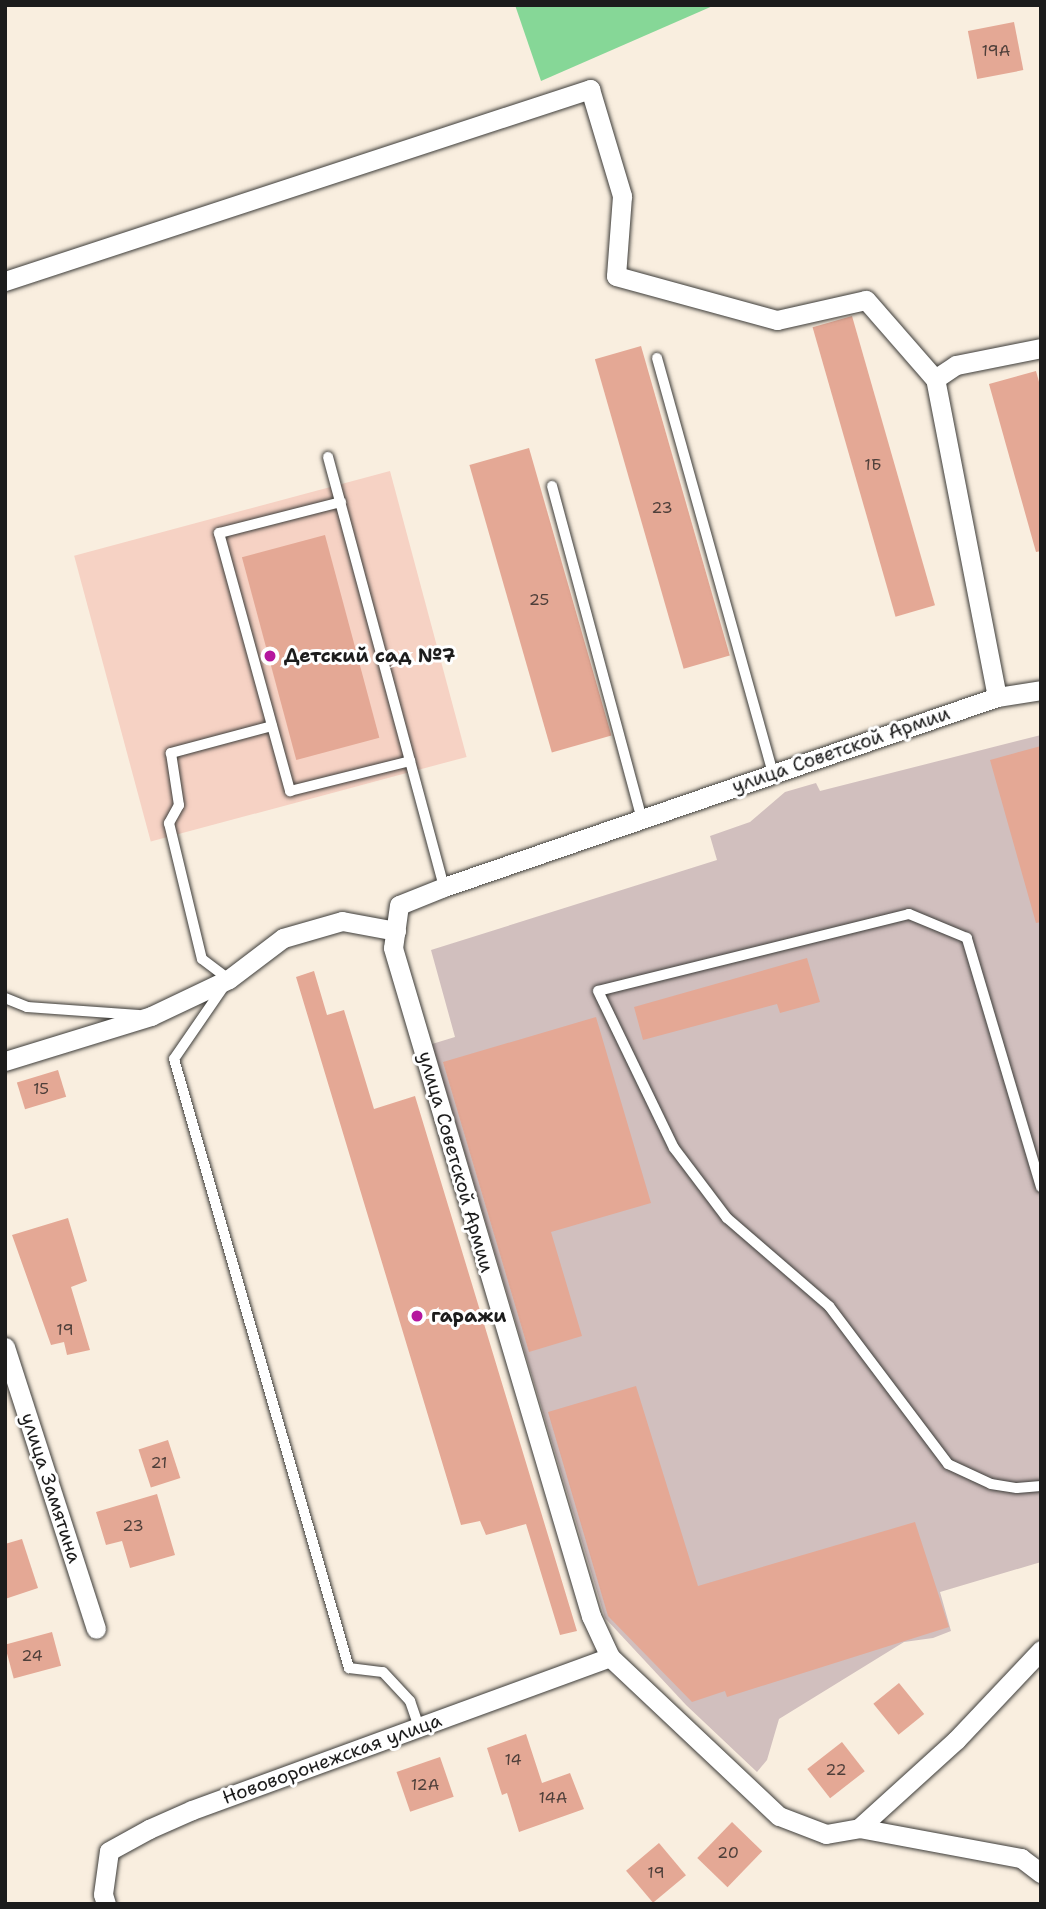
<!DOCTYPE html>
<html>
<head>
<meta charset="utf-8">
<style>
	body { margin:0 }
	#map { position:relative; width:1046px; height:1909px; overflow:hidden; background:#f9eedf; font-family:"Shantell Sans",sans-serif }
	div>[style] { position:absolute }
	.built>* { inset:0; background:#f6d2c4; transform-origin:0 0 }
	.industrial>* { inset:0; background:#d1bfbe }
	.green>* { inset:0; background:#86d797 }
	.building>* { inset:0; background:#e4a895; transform-origin:0 0 }
	.roads { filter:drop-shadow(0 0 2px #3d3c39) drop-shadow(0 0 2px #3d3c39) }
	.lane>* { height:10px; margin:-5px; padding:0 5px; transform-origin:5px; border-radius:5px; background:#fff }
	.street>* { height:19px; margin:-9.5px; padding:0 9.5px; transform-origin:9.5px; border-radius:9.5px; background:#fff }
	.dots>* { width:19px; height:19px; translate:-50% -50%; box-sizing:border-box; border:4px solid #fff; border-radius:50% }
	span { translate:-50% -50%; white-space:nowrap; text-align:center; line-height:1.15; -webkit-text-stroke:6px #fff; paint-order:stroke }
	.number-label { font-size:16px; color:#4e3f3a }
	.number-label span { -webkit-text-stroke-width:0 }
	.poi-label { font-size:19px; color:#1c1c1c; font-weight:700 }
	.left { translate:0 -50%; text-align:left }
	.street-label { font-size:19px; color:#1c1c1c }
	.frame { position:absolute; inset:0; border:7px solid #1c1c1c; pointer-events:none }
</style>
</head>
<body>
<div id="map">
	<div class="built">
		<div style="left:390px;top:471px;width:296px;height:327px;rotate:75deg"></div>
	</div>
	<div class="industrial">
		<div style="clip-path:polygon(1041px 735px,1041px 1562px,940px 1592px,951px 1631px,933px 1638px,904px 1642px,779px 1719px,767px 1760px,757px 1772px,686px 1705px,605px 1618px,432px 1044px,455px 1037px,431px 950px,717px 860px,710px 836px,750px 822px,785px 792px,816px 783px,820px 791px)"></div>
	</div>
	<div class="green">
		<div style="clip-path:polygon(515px 5px,715px 5px,541px 81px)"></div>
	</div>
	<div class="building">
		<div style="left:1014px;top:22px;width:49px;height:47px;rotate:79deg"></div>
		<div style="left:852px;top:316px;width:301px;height:41px;rotate:74deg"></div>
		<div style="left:641px;top:346px;width:322px;height:48px;rotate:74deg"></div>
		<div style="clip-path:polygon(1036px 371px,1041px 389px,1041px 551px,1036px 552px,989px 384px)"></div>
		<div style="left:529px;top:448px;width:299px;height:62px;rotate:74deg"></div>
		<div style="left:325px;top:535px;width:210px;height:86px;rotate:75deg"></div>
		<div style="clip-path:polygon(1041px 746px,1041px 922px,1036px 923px,990px 760px)"></div>
		<div style="clip-path:polygon(807px 958px,820px 1002px,780px 1013px,777px 1004px,643px 1040px,634px 1007px)"></div>
		<div style="clip-path:polygon(314px 971px,327px 1015px,344px 1010px,374px 1109px,415px 1096px,577px 1631px,560px 1635px,526px 1524px,486px 1535px,480px 1521px,461px 1525px,296px 977px)"></div>
		<div style="clip-path:polygon(596px 1017px,651px 1203px,551px 1232px,582px 1336px,529px 1352px,443px 1062px)"></div>
		<div style="left:58px;top:1070px;width:28px;height:43px;rotate:73deg"></div>
		<div style="clip-path:polygon(68px 1218px,87px 1281px,71px 1287px,90px 1350px,67px 1355px,64px 1342px,51px 1345px,12px 1235px)"></div>
		<div style="clip-path:polygon(636px 1386px,698px 1586px,915px 1522px,949px 1627px,727px 1697px,725px 1691px,692px 1702px,608px 1616px,548px 1412px)"></div>
		<div style="left:168px;top:1440px;width:40px;height:31px;rotate:72deg"></div>
		<div style="clip-path:polygon(157px 1494px,175px 1555px,130px 1568px,122px 1541px,106px 1545px,96px 1512px)"></div>
		<div style="clip-path:polygon(22px 1539px,38px 1588px,5px 1599px,5px 1544px)"></div>
		<div style="left:52px;top:1632px;width:35px;height:49px;rotate:75deg"></div>
		<div style="left:899px;top:1683px;width:40px;height:33px;rotate:51deg"></div>
		<div style="clip-path:polygon(526px 1734px,542px 1783px,570px 1773px,584px 1809px,519px 1832px,507px 1793px,502px 1795px,487px 1748px)"></div>
		<div style="left:842px;top:1742px;width:37px;height:44px;rotate:52deg"></div>
		<div style="left:440px;top:1757px;width:42px;height:46px;rotate:71deg"></div>
		<div style="left:732px;top:1822px;width:42px;height:50px;rotate:44deg"></div>
		<div style="left:659px;top:1843px;width:42px;height:43px;rotate:50deg"></div>
	</div>
	<div class="roads">
		<div class="lane">
			<div style="left:657px;top:358px;width:431px;rotate:74.4deg"></div>
			<div style="left:328px;top:457px;width:445px;rotate:74.9deg"></div>
			<div style="left:552px;top:486px;width:345px;rotate:74.9deg"></div>
			<div style="left:341px;top:502px;width:126px;rotate:165.7deg"></div>
			<div style="left:219px;top:533px;width:268px;rotate:74.6deg"></div>
			<div style="left:290px;top:791px;width:124px;rotate:-14deg"></div>
			<div style="left:272px;top:726px;width:105px;rotate:165deg"></div>
			<div style="left:171px;top:753px;width:53px;rotate:81.3deg"></div>
			<div style="left:179px;top:805px;width:21px;rotate:119deg"></div>
			<div style="left:169px;top:823px;width:140px;rotate:76.4deg"></div>
			<div style="left:202px;top:959px;width:34px;rotate:37deg"></div>
			<div style="left:229px;top:979px;width:97px;rotate:124.5deg"></div>
			<div style="left:174px;top:1059px;width:634px;rotate:73.97deg"></div>
			<div style="left:349px;top:1668px;width:34px;rotate:7deg"></div>
			<div style="left:383px;top:1672px;width:40px;rotate:47deg"></div>
			<div style="left:410px;top:1701px;width:28px;rotate:71deg"></div>
			<div style="left:5px;top:998px;width:24px;rotate:22deg"></div>
			<div style="left:27px;top:1007px;width:112px;rotate:4.1deg"></div>
			<div style="left:1041px;top:1187px;width:260px;rotate:-106.6deg"></div>
			<div style="left:967px;top:938px;width:63px;rotate:-157.5deg"></div>
			<div style="left:909px;top:914px;width:320px;rotate:166.1deg"></div>
			<div style="left:598px;top:991px;width:174px;rotate:64.2deg"></div>
			<div style="left:674px;top:1148px;width:88px;rotate:52.9deg"></div>
			<div style="left:727px;top:1218px;width:135px;rotate:40.8deg"></div>
			<div style="left:829px;top:1306px;width:198px;rotate:53deg"></div>
			<div style="left:948px;top:1464px;width:47px;rotate:24.9deg"></div>
			<div style="left:991px;top:1484px;width:26px;rotate:9deg"></div>
			<div style="left:1017px;top:1488px;width:24px;rotate:-5deg"></div>
		</div>
		<div class="street">
			<div style="left:5px;top:281px;width:616px;rotate:-18.17deg"></div>
			<div style="left:590px;top:89px;width:112px;rotate:73.3deg"></div>
			<div style="left:622px;top:196px;width:80px;rotate:94.3deg"></div>
			<div style="left:616px;top:276px;width:167px;rotate:15.3deg"></div>
			<div style="left:777px;top:320px;width:91px;rotate:-12.7deg"></div>
			<div style="left:866px;top:300px;width:105px;rotate:48.9deg"></div>
			<div style="left:1041px;top:690px;width:45px;rotate:171deg"></div>
			<div style="left:997px;top:697px;width:585px;rotate:161.04deg"></div>
			<div style="left:444px;top:887px;width:48px;rotate:158.2deg"></div>
			<div style="left:399px;top:905px;width:43px;rotate:97.9deg"></div>
			<div style="left:393px;top:948px;width:697px;rotate:73.49deg"></div>
			<div style="left:591px;top:1616px;width:45px;rotate:65.1deg"></div>
			<div style="left:610px;top:1657px;width:232px;rotate:43.3deg"></div>
			<div style="left:779px;top:1816px;width:50px;rotate:21deg"></div>
			<div style="left:826px;top:1834px;width:34px;rotate:-10deg"></div>
			<div style="left:859px;top:1828px;width:165px;rotate:10.5deg"></div>
			<div style="left:1021px;top:1858px;width:25px;rotate:37deg"></div>
			<div style="left:997px;top:697px;width:324px;rotate:-101deg"></div>
			<div style="left:935px;top:379px;width:25px;rotate:-34deg"></div>
			<div style="left:956px;top:365px;width:87px;rotate:-11.3deg"></div>
			<div style="left:5px;top:1061px;width:153px;rotate:-17.1deg"></div>
			<div style="left:151px;top:1016px;width:86px;rotate:-25.4deg"></div>
			<div style="left:229px;top:979px;width:68px;rotate:-37.2deg"></div>
			<div style="left:283px;top:938px;width:61px;rotate:-16.1deg"></div>
			<div style="left:342px;top:921px;width:55px;rotate:10.5deg"></div>
			<div style="left:5px;top:1347px;width:296px;rotate:72.1deg"></div>
			<div style="left:859px;top:1828px;width:131px;rotate:-42.2deg"></div>
			<div style="left:956px;top:1740px;width:124px;rotate:-46.6deg"></div>
			<div style="left:106px;top:1904px;width:10px;rotate:-107deg"></div>
			<div style="left:103px;top:1894px;width:43px;rotate:-82.1deg"></div>
			<div style="left:109px;top:1851px;width:46px;rotate:-28.8deg"></div>
			<div style="left:149px;top:1829px;width:47px;rotate:-23.8deg"></div>
			<div style="left:192px;top:1810px;width:445px;rotate:-20.1deg"></div>
		</div>
	</div>
	<div class="dots">
		<div style="left:270px;top:656px;background:#b5179e"></div>
		<div style="left:417px;top:1316px;background:#b5179e"></div>
	</div>
	<div class="number-label">
		<span style="left:996px;top:51px">19А</span>
		<span style="left:873px;top:465px">1Б</span>
		<span style="left:662px;top:508px">23</span>
		<span style="left:539px;top:600px">25</span>
		<span style="left:41px;top:1089px">15</span>
		<span style="left:65px;top:1330px">19</span>
		<span style="left:159px;top:1463px">21</span>
		<span style="left:133px;top:1526px">23</span>
		<span style="left:32px;top:1656px">24</span>
		<span style="left:513px;top:1760px">14</span>
		<span style="left:836px;top:1770px">22</span>
		<span style="left:425px;top:1785px">12А</span>
		<span style="left:553px;top:1798px">14А</span>
		<span style="left:728px;top:1853px">20</span>
		<span style="left:656px;top:1873px">19</span>
	</div>
	<div class="poi-label">
		<span class="left" style="left:284px;top:656px">Детский сад №7</span>
		<span class="left" style="left:431px;top:1316px">гаражи</span>
	</div>
	<div class="street-label">
		<span style="left:841px;top:750px;rotate:-19deg">улица Советской Армии</span>
		<span style="left:456px;top:1162px;rotate:74deg">улица Советской Армии</span>
		<span style="left:51px;top:1488px;rotate:72deg">улица Замятина</span>
		<span style="left:332px;top:1759px;rotate:-20deg">Нововоронежская улица</span>
	</div>
	<div class="frame"></div>
</div>
</body>
</html>
